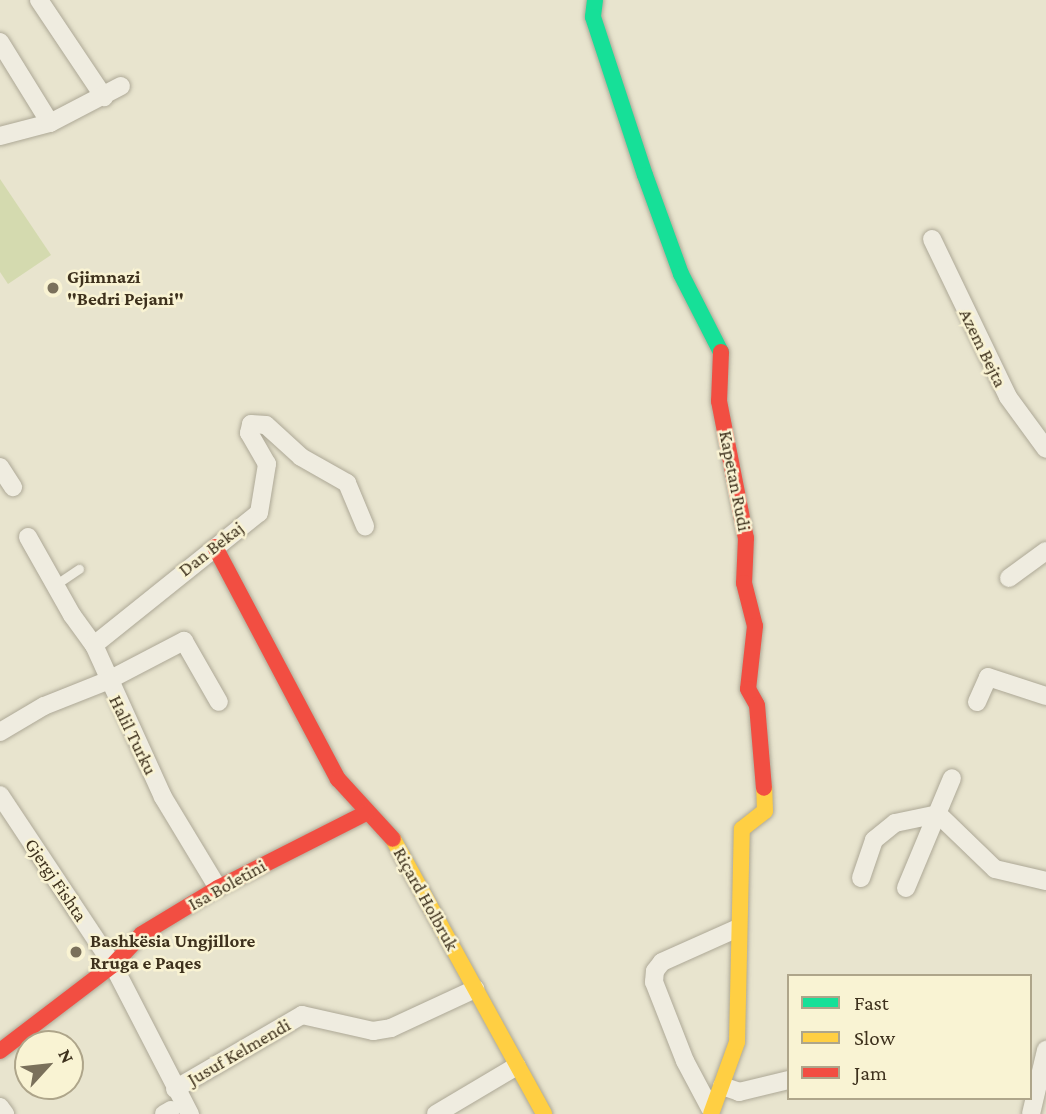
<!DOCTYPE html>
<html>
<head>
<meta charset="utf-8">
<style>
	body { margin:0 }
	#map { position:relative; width:1046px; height:1114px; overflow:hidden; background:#e8e4ce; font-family:"Crimson Pro",serif }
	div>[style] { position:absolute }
	.green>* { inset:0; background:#d4daaf }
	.roads { filter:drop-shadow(0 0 2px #ada896) drop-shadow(0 0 2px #ada896) }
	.lane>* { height:9px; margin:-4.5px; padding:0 4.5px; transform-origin:4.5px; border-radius:4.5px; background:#efece0 }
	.street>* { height:18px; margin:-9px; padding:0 9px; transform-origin:9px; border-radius:9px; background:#efece0 }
	.fast>* { height:16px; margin:-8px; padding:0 8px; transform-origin:8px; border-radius:8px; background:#16e098 }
	.slow>* { height:16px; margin:-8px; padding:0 8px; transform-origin:8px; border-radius:8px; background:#ffcf43 }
	.jam>* { height:16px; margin:-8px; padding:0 8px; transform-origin:8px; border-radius:8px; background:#f24e42 }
	.dots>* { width:19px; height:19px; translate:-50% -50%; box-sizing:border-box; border:4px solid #f9f3d3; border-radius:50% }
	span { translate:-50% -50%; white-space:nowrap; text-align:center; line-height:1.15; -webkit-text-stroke:5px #f9f3d3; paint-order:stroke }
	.poi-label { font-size:19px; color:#3e311d; font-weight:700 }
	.left { translate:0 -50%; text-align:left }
	.street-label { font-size:19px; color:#3e311d }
	.legend { position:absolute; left:787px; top:974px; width:245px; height:126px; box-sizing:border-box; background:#f9f3d3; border:2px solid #aea58a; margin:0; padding:9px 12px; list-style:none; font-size:21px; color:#3e311d }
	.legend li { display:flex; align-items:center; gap:14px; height:35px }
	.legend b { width:35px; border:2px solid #aea58a }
	.north { position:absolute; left:14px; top:1030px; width:70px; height:70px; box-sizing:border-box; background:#f9f3d3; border:2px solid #aea58a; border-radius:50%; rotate:63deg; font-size:19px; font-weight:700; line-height:28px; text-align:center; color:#3e311d }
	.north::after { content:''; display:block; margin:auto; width:24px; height:32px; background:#7a705b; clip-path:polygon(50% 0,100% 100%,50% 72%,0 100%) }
</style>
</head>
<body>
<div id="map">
	<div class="green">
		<div style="clip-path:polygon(0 179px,51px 255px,8px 284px,0 272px)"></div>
	</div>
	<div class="roads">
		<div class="lane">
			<div style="left:55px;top:585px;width:29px;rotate:-34deg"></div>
		</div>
		<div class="street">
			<div style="left:39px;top:0;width:117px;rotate:56.2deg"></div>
			<div style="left:0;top:42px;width:95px;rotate:58.3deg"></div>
			<div style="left:0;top:136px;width:52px;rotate:-14.6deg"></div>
			<div style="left:50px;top:123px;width:80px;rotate:-27.5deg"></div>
			<div style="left:932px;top:239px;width:175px;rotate:64.3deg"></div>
			<div style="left:1008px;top:397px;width:64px;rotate:53.8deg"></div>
			<div style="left:0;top:467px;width:24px;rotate:57deg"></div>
			<div style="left:28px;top:537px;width:90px;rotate:60.6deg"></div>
			<div style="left:72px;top:615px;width:37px;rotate:54deg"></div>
			<div style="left:94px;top:645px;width:167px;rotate:65.6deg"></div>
			<div style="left:163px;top:797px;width:106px;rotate:58.9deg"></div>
			<div style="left:1009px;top:578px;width:46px;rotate:-36.1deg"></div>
			<div style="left:94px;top:645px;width:211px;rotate:-38.7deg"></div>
			<div style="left:259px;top:513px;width:50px;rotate:-80.7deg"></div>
			<div style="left:267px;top:464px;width:36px;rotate:-120deg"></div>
			<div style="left:249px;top:433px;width:9px;rotate:-77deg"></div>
			<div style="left:251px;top:424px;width:15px;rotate:4deg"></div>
			<div style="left:266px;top:425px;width:47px;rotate:42.4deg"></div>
			<div style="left:301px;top:457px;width:53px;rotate:29.5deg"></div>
			<div style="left:347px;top:483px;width:47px;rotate:67.3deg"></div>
			<div style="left:977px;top:702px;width:27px;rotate:-66deg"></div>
			<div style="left:988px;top:677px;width:61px;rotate:18.1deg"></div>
			<div style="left:0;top:732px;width:51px;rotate:-30.6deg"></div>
			<div style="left:44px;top:706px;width:68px;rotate:-21.6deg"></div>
			<div style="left:107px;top:681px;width:87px;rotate:-27.5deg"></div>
			<div style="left:184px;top:641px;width:70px;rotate:60.2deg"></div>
			<div style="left:0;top:795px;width:204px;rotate:56.4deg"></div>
			<div style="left:113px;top:965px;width:168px;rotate:62.7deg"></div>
			<div style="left:861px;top:878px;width:40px;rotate:-71.1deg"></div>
			<div style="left:874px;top:840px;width:27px;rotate:-39deg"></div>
			<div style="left:895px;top:823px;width:44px;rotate:-11.8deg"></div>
			<div style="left:938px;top:814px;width:79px;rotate:44deg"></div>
			<div style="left:995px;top:869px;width:52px;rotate:13.2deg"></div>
			<div style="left:906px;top:888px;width:119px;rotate:-67.3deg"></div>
			<div style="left:722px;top:1086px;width:18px;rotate:19deg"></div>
			<div style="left:739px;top:1092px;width:51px;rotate:-13.5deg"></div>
			<div style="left:175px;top:1089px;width:147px;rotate:-30.2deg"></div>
			<div style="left:302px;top:1015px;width:73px;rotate:12.7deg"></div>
			<div style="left:373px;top:1031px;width:18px;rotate:-9deg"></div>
			<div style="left:391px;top:1028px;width:93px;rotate:-24.9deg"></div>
			<div style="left:0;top:1107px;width:9px;rotate:54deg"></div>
			<div style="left:710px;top:1108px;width:53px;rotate:-118deg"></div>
			<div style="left:685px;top:1061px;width:85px;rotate:-111.4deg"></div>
			<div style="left:654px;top:982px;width:11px;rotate:-85deg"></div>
			<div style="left:655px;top:971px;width:11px;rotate:-52deg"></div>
			<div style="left:662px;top:962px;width:83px;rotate:-24.1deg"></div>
			<div style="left:164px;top:1114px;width:8px;rotate:-30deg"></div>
			<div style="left:436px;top:1114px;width:94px;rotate:-30.7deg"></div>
			<div style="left:1031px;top:1114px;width:66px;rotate:-76.8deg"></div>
		</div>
		<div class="fast">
			<div style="left:595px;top:0;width:17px;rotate:97deg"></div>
			<div style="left:593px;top:17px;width:166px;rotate:71.8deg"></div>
			<div style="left:645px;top:175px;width:105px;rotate:70deg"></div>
			<div style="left:681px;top:274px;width:88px;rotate:62.9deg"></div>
		</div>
		<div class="slow">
			<div style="left:393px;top:839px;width:314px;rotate:61.2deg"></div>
			<div style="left:711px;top:1114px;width:77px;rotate:-70.1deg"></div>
			<div style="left:737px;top:1042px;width:213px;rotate:-88.7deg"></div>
			<div style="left:742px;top:829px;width:29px;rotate:-38deg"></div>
			<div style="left:765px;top:811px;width:23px;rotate:-92deg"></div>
		</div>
		<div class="jam">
			<div style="left:721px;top:352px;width:49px;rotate:92.3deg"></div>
			<div style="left:719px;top:401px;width:140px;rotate:78.9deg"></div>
			<div style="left:746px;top:538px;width:45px;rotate:92.5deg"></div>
			<div style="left:744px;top:583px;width:44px;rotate:75.7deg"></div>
			<div style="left:755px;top:626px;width:63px;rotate:96.3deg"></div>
			<div style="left:748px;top:689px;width:18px;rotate:61deg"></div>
			<div style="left:757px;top:705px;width:83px;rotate:85.2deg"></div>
			<div style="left:215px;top:547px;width:263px;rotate:62.1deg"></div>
			<div style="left:338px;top:779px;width:81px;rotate:47.5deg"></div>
			<div style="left:0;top:1051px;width:142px;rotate:-37.3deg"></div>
			<div style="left:113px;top:965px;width:42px;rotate:-46.9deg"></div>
			<div style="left:142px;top:934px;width:89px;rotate:-31.2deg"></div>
			<div style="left:218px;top:888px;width:166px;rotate:-26.9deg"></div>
		</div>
	</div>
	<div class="dots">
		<div style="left:53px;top:288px;background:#7a705b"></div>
		<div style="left:76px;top:952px;background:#7a705b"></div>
	</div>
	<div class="poi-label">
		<span class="left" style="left:67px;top:288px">Gjimnazi<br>"Bedri Pejani"</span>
		<span class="left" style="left:90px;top:952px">Bashkësia Ungjillore<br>Rruga e Paqes</span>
	</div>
	<div class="street-label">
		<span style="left:983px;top:348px;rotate:64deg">Azem Bejta</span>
		<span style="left:735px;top:481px;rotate:79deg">Kapetan Rudi</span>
		<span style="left:211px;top:549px;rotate:-38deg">Dan Bekaj</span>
		<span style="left:133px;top:735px;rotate:64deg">Halil Turku</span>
		<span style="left:56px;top:880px;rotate:56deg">Gjergj Fishta</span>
		<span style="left:227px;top:885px;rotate:-29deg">Isa Boletini</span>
		<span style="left:426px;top:899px;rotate:61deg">Riçard Holbruk</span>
		<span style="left:239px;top:1052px;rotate:-30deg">Jusuf Kelmendi</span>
	</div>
	<ul class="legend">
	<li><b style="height:9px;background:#16e098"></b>Fast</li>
	<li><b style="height:9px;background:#ffcf43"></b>Slow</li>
	<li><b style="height:9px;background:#f24e42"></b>Jam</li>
	</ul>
	<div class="north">N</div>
</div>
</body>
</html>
